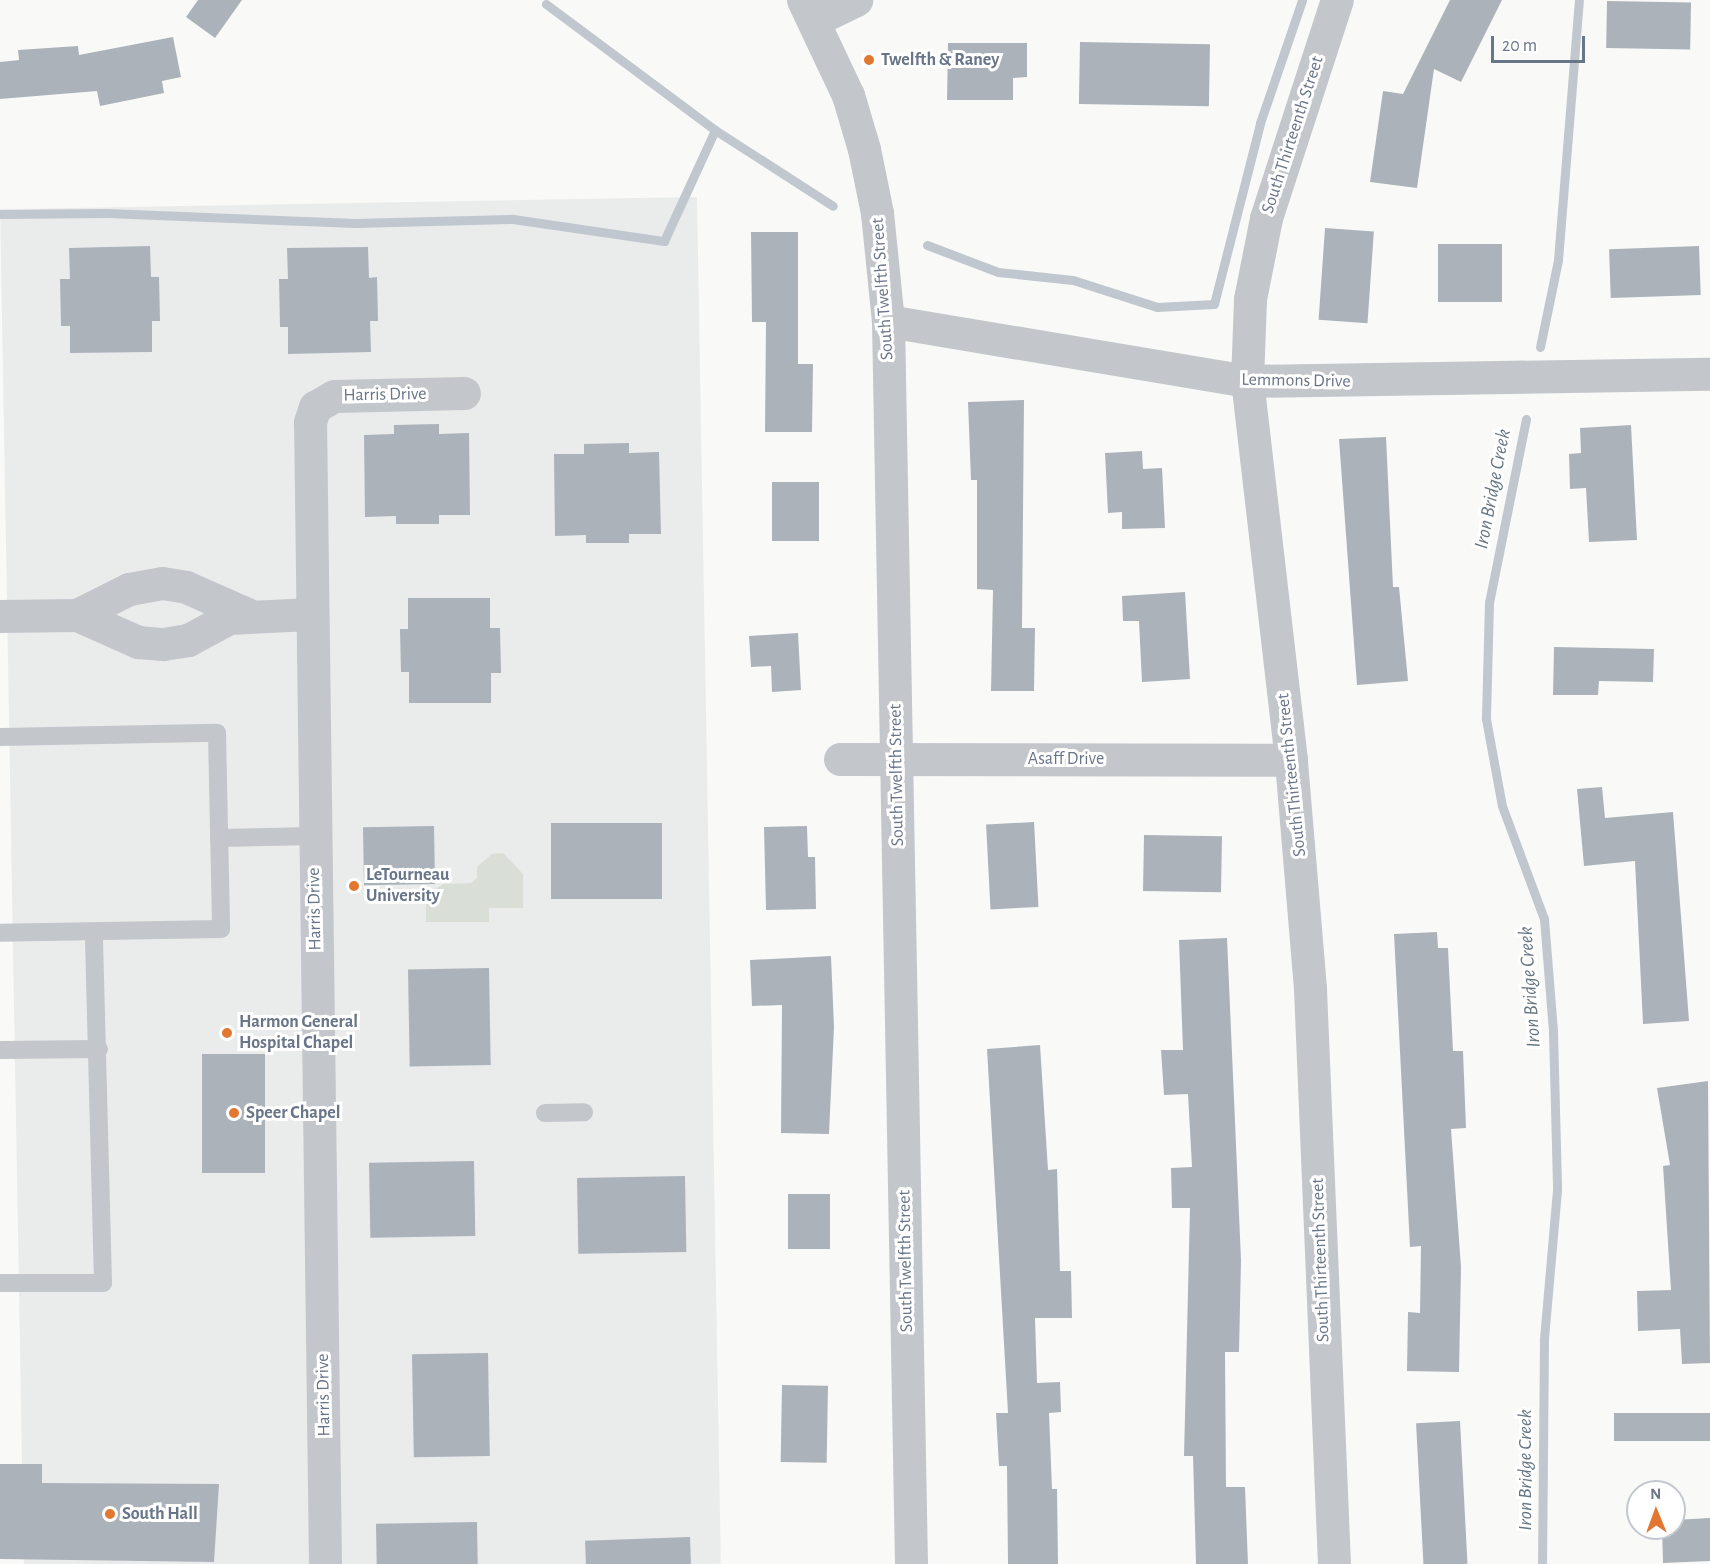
<!DOCTYPE html>
<html>
<head>
<meta charset="utf-8">
<style>
	body { margin:0 }
	#map { position:relative; width:1710px; height:1564px; overflow:hidden; background:#f9faf8; font-family:"Alegreya Sans",sans-serif }
	div>[style] { position:absolute }
	.built>* { inset:0; background:#eaebeb; transform-origin:0 0 }
	.green>* { inset:0; background:#d9dfd7 }
	.stream>* { height:9px; margin:-4.5px; padding:0 4.5px; transform-origin:4.5px; border-radius:4.5px; background:#c0c7ce }
	.building>* { inset:0; background:#acb2ba; transform-origin:0 0 }
	.lane>* { height:18px; margin:-9px; padding:0 9px; transform-origin:9px; border-radius:9px; background:#c3c6cb }
	.street>* { height:33px; margin:-16.5px; padding:0 16.5px; transform-origin:16.5px; border-radius:16.5px; background:#c3c6cb }
	.dots>* { width:16px; height:16px; translate:-50% -50%; box-sizing:border-box; border:3px solid #fff; border-radius:50% }
	span { translate:-50% -50%; white-space:nowrap; text-align:center; line-height:1.15; -webkit-text-stroke:6px #fff; paint-order:stroke }
	.poi-label { font-size:18px; color:#697588; font-weight:700 }
	.left { translate:0 -50%; text-align:left }
	.street-label { font-size:18px; color:#697588 }
	.water-label { font-size:20px; color:#657683; font-style:italic }
	.north { position:absolute; left:1626px; top:1480px; width:60px; height:60px; box-sizing:border-box; background:#fff; border:2px solid #c3c8cf; border-radius:50%; rotate:359deg; font-size:16px; font-weight:700; line-height:24px; text-align:center; color:#697588 }
	.north::after { content:''; display:block; margin:auto; width:21px; height:27px; background:#e17730; clip-path:polygon(50% 0,100% 100%,50% 72%,0 100%) }
	.scale { position:absolute; left:1491px; top:36px; width:94px; height:27px; box-sizing:border-box; border:3px solid #697588; border-top:0; padding-left:8px; font-size:18px; line-height:21px; white-space:nowrap; color:#697588; -webkit-text-stroke:4px #fff; paint-order:stroke }
</style>
</head>
<body>
<div id="map">
	<div class="built">
		<div style="left:697px;top:197px;width:1367px;height:697px;rotate:89deg"></div>
	</div>
	<div class="green">
		<div style="clip-path:polygon(503px 853px,523px 874px,523px 908px,489px 908px,489px 922px,426px 922px,426px 896px,443px 884px,471px 883px,477px 878px,477px 867px,492px 854px)"></div>
	</div>
	<div class="stream">
		<div style="left:546px;top:4px;width:211px;rotate:36.7deg"></div>
		<div style="left:0;top:214px;width:107px;rotate:-0.5deg"></div>
		<div style="left:107px;top:213px;width:248px;rotate:2.3deg"></div>
		<div style="left:355px;top:223px;width:158px;rotate:-1.5deg"></div>
		<div style="left:513px;top:219px;width:153px;rotate:8.3deg"></div>
		<div style="left:664px;top:241px;width:122px;rotate:-65.3deg"></div>
		<div style="left:715px;top:130px;width:140px;rotate:32.8deg"></div>
		<div style="left:927px;top:245px;width:76px;rotate:20.8deg"></div>
		<div style="left:998px;top:272px;width:75px;rotate:6.1deg"></div>
		<div style="left:1073px;top:280px;width:88px;rotate:17.8deg"></div>
		<div style="left:1157px;top:307px;width:57px;rotate:-3deg"></div>
		<div style="left:1214px;top:304px;width:187px;rotate:-75.7deg"></div>
		<div style="left:1260px;top:123px;width:130px;rotate:-71.1deg"></div>
		<div style="left:1540px;top:347px;width:89px;rotate:-78.3deg"></div>
		<div style="left:1558px;top:260px;width:261px;rotate:-85.4deg"></div>
		<div style="left:1526px;top:419px;width:187px;rotate:101.4deg"></div>
		<div style="left:1489px;top:602px;width:117px;rotate:91.5deg"></div>
		<div style="left:1486px;top:719px;width:88px;rotate:79.6deg"></div>
		<div style="left:1502px;top:806px;width:121px;rotate:69.6deg"></div>
		<div style="left:1544px;top:919px;width:113px;rotate:85.4deg"></div>
		<div style="left:1553px;top:1032px;width:158px;rotate:88.5deg"></div>
		<div style="left:1557px;top:1190px;width:151px;rotate:95deg"></div>
		<div style="left:1544px;top:1340px;width:224px;rotate:90.5deg"></div>
	</div>
	<div class="building">
		<div style="clip-path:polygon(198px 0,242px 0,215px 38px,186px 17px)"></div>
		<div style="clip-path:polygon(1450px 0,1502px 0,1461px 82px,1434px 69px,1417px 188px,1370px 182px,1383px 91px,1403px 94px)"></div>
		<div style="left:1607px;top:1px;width:84px;height:47px;rotate:1deg"></div>
		<div style="clip-path:polygon(173px 37px,181px 77px,162px 81px,164px 93px,100px 106px,97px 91px,0 99px,0 62px,19px 60px,18px 50px,78px 46px,79px 55px)"></div>
		<div style="left:1080px;top:42px;width:130px;height:62px;rotate:1deg"></div>
		<div style="clip-path:polygon(948px 43px,1027px 43px,1027px 77px,1013px 78px,1013px 100px,947px 100px)"></div>
		<div style="left:1325px;top:228px;width:49px;height:92px;rotate:4deg"></div>
		<div style="clip-path:polygon(751px 232px,798px 232px,798px 364px,813px 364px,812px 432px,765px 432px,766px 322px,752px 322px)"></div>
		<div style="left:1438px;top:244px;width:64px;height:58px"></div>
		<div style="clip-path:polygon(150px 246px,151px 277px,159px 277px,160px 321px,152px 321px,152px 352px,70px 353px,70px 326px,61px 326px,60px 279px,70px 279px,69px 248px)"></div>
		<div style="left:1699px;top:246px;width:49px;height:90px;rotate:88deg"></div>
		<div style="clip-path:polygon(368px 247px,369px 278px,377px 277px,378px 321px,370px 321px,371px 352px,288px 354px,288px 327px,280px 327px,279px 279px,288px 279px,287px 248px)"></div>
		<div style="clip-path:polygon(1024px 400px,1022px 628px,1035px 628px,1034px 691px,991px 691px,993px 590px,977px 589px,977px 480px,971px 480px,968px 402px)"></div>
		<div style="clip-path:polygon(439px 424px,439px 434px,469px 433px,470px 515px,439px 515px,439px 524px,396px 524px,396px 516px,365px 517px,364px 435px,394px 434px,394px 425px)"></div>
		<div style="clip-path:polygon(1631px 425px,1637px 540px,1589px 542px,1586px 488px,1570px 489px,1569px 454px,1581px 453px,1580px 428px)"></div>
		<div style="clip-path:polygon(1386px 437px,1393px 587px,1399px 587px,1408px 681px,1357px 685px,1339px 439px)"></div>
		<div style="clip-path:polygon(629px 443px,629px 453px,659px 452px,661px 534px,629px 534px,629px 543px,586px 543px,586px 535px,555px 536px,554px 454px,584px 454px,584px 444px)"></div>
		<div style="clip-path:polygon(1142px 451px,1143px 469px,1162px 468px,1165px 528px,1122px 529px,1122px 512px,1108px 513px,1105px 453px)"></div>
		<div style="left:772px;top:482px;width:47px;height:59px"></div>
		<div style="clip-path:polygon(1185px 592px,1190px 679px,1142px 682px,1139px 621px,1123px 621px,1122px 596px)"></div>
		<div style="clip-path:polygon(408px 598px,490px 598px,490px 628px,500px 628px,501px 673px,491px 673px,491px 703px,409px 703px,409px 672px,401px 672px,400px 629px,408px 629px)"></div>
		<div style="clip-path:polygon(798px 633px,801px 690px,772px 692px,771px 666px,751px 667px,749px 636px)"></div>
		<div style="clip-path:polygon(1554px 647px,1654px 649px,1653px 682px,1599px 681px,1598px 695px,1553px 695px)"></div>
		<div style="clip-path:polygon(1602px 787px,1605px 818px,1673px 812px,1689px 1021px,1643px 1024px,1635px 861px,1584px 866px,1577px 789px)"></div>
		<div style="left:1034px;top:822px;width:85px;height:48px;rotate:87deg"></div>
		<div style="left:662px;top:823px;width:76px;height:111px;rotate:90deg"></div>
		<div style="left:434px;top:826px;width:58px;height:71px;rotate:89deg"></div>
		<div style="clip-path:polygon(807px 826px,808px 857px,815px 857px,816px 909px,766px 910px,764px 827px)"></div>
		<div style="left:1144px;top:835px;width:78px;height:56px;rotate:1deg"></div>
		<div style="clip-path:polygon(1437px 932px,1438px 948px,1448px 948px,1453px 1051px,1463px 1051px,1466px 1128px,1451px 1129px,1461px 1267px,1459px 1372px,1407px 1371px,1408px 1312px,1420px 1313px,1421px 1246px,1410px 1247px,1394px 934px)"></div>
		<div style="clip-path:polygon(1227px 938px,1241px 1260px,1239px 1352px,1225px 1352px,1226px 1487px,1245px 1487px,1248px 1564px,1196px 1564px,1193px 1456px,1184px 1456px,1190px 1208px,1172px 1208px,1171px 1168px,1192px 1167px,1188px 1094px,1164px 1095px,1161px 1050px,1183px 1050px,1179px 940px)"></div>
		<div style="clip-path:polygon(831px 956px,834px 1027px,829px 1134px,781px 1133px,782px 1005px,752px 1006px,750px 960px)"></div>
		<div style="left:489px;top:968px;width:97px;height:81px;rotate:89deg"></div>
		<div style="clip-path:polygon(1040px 1045px,1048px 1170px,1057px 1169px,1060px 1271px,1071px 1271px,1072px 1318px,1035px 1318px,1037px 1383px,1060px 1382px,1061px 1412px,1049px 1413px,1052px 1489px,1057px 1489px,1058px 1564px,1008px 1564px,1007px 1466px,999px 1466px,996px 1413px,1008px 1413px,987px 1049px)"></div>
		<div style="left:202px;top:1054px;width:63px;height:119px"></div>
		<div style="clip-path:polygon(1708px 1081px,1710px 1363px,1682px 1364px,1680px 1329px,1638px 1331px,1637px 1291px,1671px 1290px,1663px 1166px,1670px 1165px,1657px 1088px)"></div>
		<div style="left:474px;top:1161px;width:75px;height:105px;rotate:89deg"></div>
		<div style="left:685px;top:1176px;width:76px;height:108px;rotate:89deg"></div>
		<div style="left:788px;top:1194px;width:42px;height:55px"></div>
		<div style="left:488px;top:1353px;width:103px;height:76px;rotate:89deg"></div>
		<div style="left:782px;top:1385px;width:46px;height:77px;rotate:1deg"></div>
		<div style="left:1710px;top:1413px;width:28px;height:96px;rotate:90deg"></div>
		<div style="left:1460px;top:1421px;width:143px;height:44px;rotate:87deg"></div>
		<div style="clip-path:polygon(0 1464px,42px 1464px,42px 1483px,219px 1484px,214px 1562px,0 1559px)"></div>
		<div style="clip-path:polygon(1710px 1518px,1710px 1561px,1663px 1563px,1662px 1528px,1674px 1528px,1674px 1520px)"></div>
		<div style="left:477px;top:1522px;width:42px;height:101px;rotate:89deg"></div>
		<div style="left:690px;top:1537px;width:27px;height:105px;rotate:88deg"></div>
	</div>
	<div class="lane">
		<div style="left:0;top:737px;width:217px;rotate:-1.1deg"></div>
		<div style="left:217px;top:733px;width:196px;rotate:88.8deg"></div>
		<div style="left:221px;top:929px;width:221px;rotate:179deg"></div>
		<div style="left:219px;top:838px;width:94px;rotate:-1.2deg"></div>
		<div style="left:0;top:1050px;width:99px;rotate:-0.6deg"></div>
		<div style="left:545px;top:1113px;width:39px;rotate:-1deg"></div>
		<div style="left:0;top:1283px;width:103px"></div>
		<div style="left:103px;top:1283px;width:351px;rotate:-91.5deg"></div>
	</div>
	<div class="street">
		<div style="left:803px;top:0;width:105px;rotate:64.7deg"></div>
		<div style="left:848px;top:95px;width:56px;rotate:73.5deg"></div>
		<div style="left:864px;top:149px;width:65px;rotate:78.5deg"></div>
		<div style="left:877px;top:213px;width:109px;rotate:84.2deg"></div>
		<div style="left:888px;top:321px;width:1243px;rotate:88.94deg"></div>
		<div style="left:815px;top:20px;width:46px;rotate:-26deg"></div>
		<div style="left:888px;top:321px;width:364px;rotate:9.5deg"></div>
		<div style="left:1247px;top:381px;width:463px;rotate:-0.9deg"></div>
		<div style="left:77px;top:615px;width:67px;rotate:23.9deg"></div>
		<div style="left:138px;top:642px;width:25px;rotate:5deg"></div>
		<div style="left:163px;top:644px;width:25px;rotate:-9deg"></div>
		<div style="left:188px;top:640px;width:47px;rotate:-28.2deg"></div>
		<div style="left:229px;top:618px;width:82px;rotate:-2.8deg"></div>
		<div style="left:0;top:616px;width:77px;rotate:-0.7deg"></div>
		<div style="left:77px;top:615px;width:58px;rotate:-26.6deg"></div>
		<div style="left:129px;top:589px;width:34px;rotate:-10deg"></div>
		<div style="left:162px;top:583px;width:24px;rotate:9deg"></div>
		<div style="left:186px;top:587px;width:67px;rotate:23.9deg"></div>
		<div style="left:840px;top:759px;width:451px;rotate:0.1deg"></div>
		<div style="left:325px;top:1564px;width:1142px;rotate:-90.75deg"></div>
		<div style="left:310px;top:422px;width:16px;rotate:-72deg"></div>
		<div style="left:315px;top:407px;width:22px;rotate:-30deg"></div>
		<div style="left:334px;top:396px;width:130px;rotate:-1.3deg"></div>
		<div style="left:1334px;top:1564px;width:576px;rotate:-92.39deg"></div>
		<div style="left:1310px;top:988px;width:229px;rotate:-94.8deg"></div>
		<div style="left:1291px;top:760px;width:382px;rotate:-96.6deg"></div>
		<div style="left:1247px;top:381px;width:82px;rotate:-87.9deg"></div>
		<div style="left:1250px;top:299px;width:83px;rotate:-78.8deg"></div>
		<div style="left:1266px;top:218px;width:229px;rotate:-72deg"></div>
	</div>
	<div class="dots">
		<div style="left:869px;top:60px;background:#e17730"></div>
		<div style="left:354px;top:886px;background:#e17730"></div>
		<div style="left:227px;top:1033px;background:#e17730"></div>
		<div style="left:234px;top:1113px;background:#e17730"></div>
		<div style="left:110px;top:1514px;background:#e17730"></div>
	</div>
	<div class="poi-label">
		<span class="left" style="left:881px;top:60px">Twelfth &amp; Raney</span>
		<span class="left" style="left:366px;top:886px">LeTourneau<br>University</span>
		<span class="left" style="left:239px;top:1033px">Harmon General<br>Hospital Chapel</span>
		<span class="left" style="left:246px;top:1113px">Speer Chapel</span>
		<span class="left" style="left:122px;top:1514px">South Hall</span>
	</div>
	<div class="street-label">
		<span style="left:1293px;top:135px;rotate:-72deg">South Thirteenth Street</span>
		<span style="left:883px;top:289px;rotate:-94deg">South Twelfth Street</span>
		<span style="left:1296px;top:381px;rotate:1deg">Lemmons Drive</span>
		<span style="left:385px;top:395px;rotate:-1deg">Harris Drive</span>
		<span style="left:1066px;top:759px">Asaff Drive</span>
		<span style="left:897px;top:775px;rotate:-91deg">South Twelfth Street</span>
		<span style="left:1292px;top:775px;rotate:-96deg">South Thirteenth Street</span>
		<span style="left:315px;top:909px;rotate:-91deg">Harris Drive</span>
		<span style="left:1321px;top:1260px;rotate:-92deg">South Thirteenth Street</span>
		<span style="left:906px;top:1261px;rotate:-91deg">South Twelfth Street</span>
		<span style="left:324px;top:1395px;rotate:-91deg">Harris Drive</span>
	</div>
	<div class="water-label">
		<span style="left:1493px;top:489px;rotate:-79deg">Iron Bridge Creek</span>
		<span style="left:1530px;top:987px;rotate:-94deg">Iron Bridge Creek</span>
		<span style="left:1525px;top:1470px;rotate:-90deg">Iron Bridge Creek</span>
	</div>
	<div class="north">N</div>
	<div class="scale">20 m</div>
</div>
</body>
</html>
